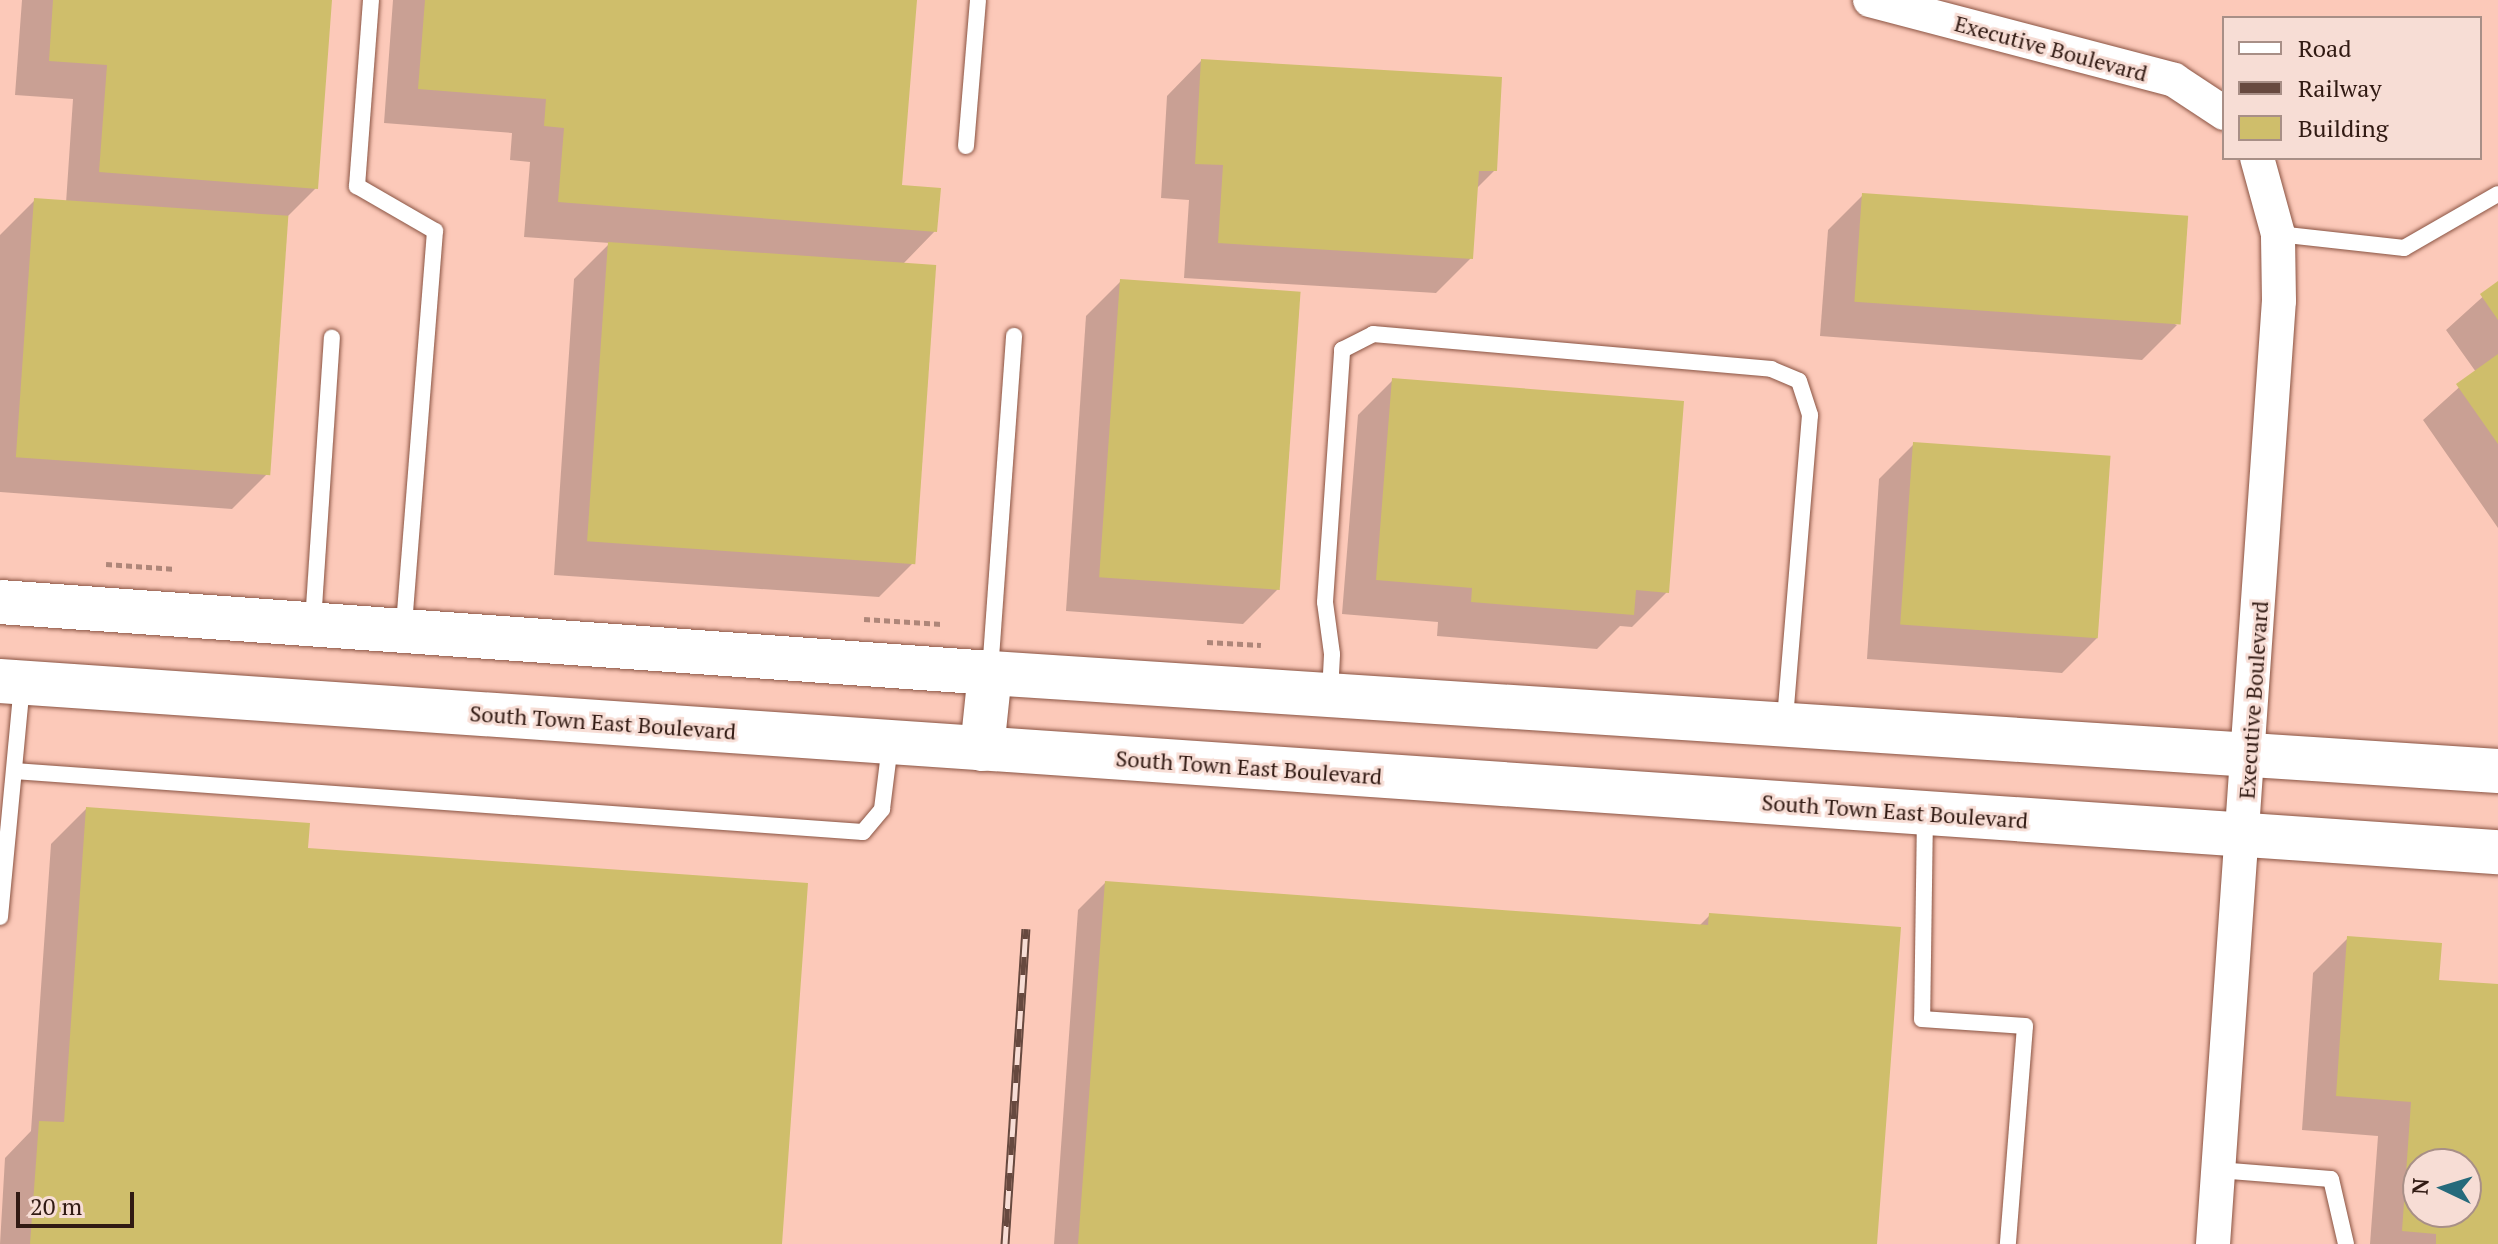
<!DOCTYPE html>
<html>
<head>
<meta charset="utf-8">
<style>
	body { margin:0 }
	#map { position:relative; width:2498px; height:1244px; overflow:hidden; background:#fcc9b9; font-family:"PT Serif",serif }
	div>[style] { position:absolute }
	.shadow>* { inset:0; background:#0003 }
	.building>* { inset:0; background:#cfbe6b; transform-origin:0 0 }
	.path>* { height:5px; margin-top:-2.5px; transform-origin:0; background:repeating-linear-gradient(90deg,#ae8679 0 6px,transparent 0 10px) }
	.roads { filter:drop-shadow(0 0 2px #8a5443) drop-shadow(0 0 2px #8a5443) }
	.service>* { height:16px; margin:-8px; padding:0 8px; transform-origin:8px; border-radius:8px; background:#fff }
	.minor>* { height:34px; margin:-17px; padding:0 17px; transform-origin:17px; border-radius:17px; background:#fff }
	.secondary>* { height:44px; margin:-22px; padding:0 22px; transform-origin:22px; border-radius:22px; background:#fff }
	.rail>* { height:9px; margin-top:-4.5px; transform-origin:0; background:repeating-linear-gradient(90deg,#f7ddd5 0 18px,#67493f 0 36px); box-sizing:border-box; border-block:2px solid #67493f }
	span { translate:-50% -50%; white-space:nowrap; text-align:center; line-height:1.15; -webkit-text-stroke:6px #f7ddd5; paint-order:stroke }
	.street-label { font-size:22px; color:#311a13 }
	.legend { position:absolute; left:2222px; top:16px; width:260px; height:144px; box-sizing:border-box; background:#f7ddd5; border:2px solid #a88f87; margin:0; padding:10px 14px; list-style:none; font-size:24px; color:#311a13 }
	.legend li { display:flex; align-items:center; gap:16px; height:40px }
	.legend b { width:40px; border:2px solid #a88f87 }
	.north { position:absolute; left:2402px; top:1148px; width:80px; height:80px; box-sizing:border-box; background:#f7ddd5; border:2px solid #a88f87; border-radius:50%; rotate:274deg; font-size:22px; font-weight:700; line-height:32px; text-align:center; color:#311a13 }
	.north::after { content:''; display:block; margin:auto; width:28px; height:36px; background:#266a7b; clip-path:polygon(50% 0,100% 100%,50% 72%,0 100%) }
	.scale { position:absolute; left:16px; top:1192px; width:118px; height:36px; box-sizing:border-box; border:4px solid #311a13; border-top:0; padding-left:10px; font-size:24px; line-height:28px; white-space:nowrap; color:#311a13; -webkit-text-stroke:6px #f7ddd5; paint-order:stroke }
</style>
</head>
<body>
<div id="map">
	<div class="shadow">
		<div style="clip-path:polygon(22px 0,330px 0,316px 188px,286px 218px,267px 474px,232px 509px,0 492px,0 235px,35px 200px,66px 203px,73px 99px,15px 95px)"></div>
		<div style="clip-path:polygon(393px 0,915px 0,900px 187px,935px 231px,903px 264px,914px 562px,879px 597px,554px 575px,574px 279px,610px 243px,524px 237px,530px 162px,510px 160px,512px 133px,384px 123px)"></div>
		<div style="clip-path:polygon(1201px 61px,1495px 170px,1475px 190px,1471px 258px,1436px 293px,1184px 278px,1189px 200px,1161px 198px,1167px 96px)"></div>
		<div style="clip-path:polygon(1863px 195px,2177px 325px,2142px 360px,1820px 336px,1828px 230px)"></div>
		<div style="clip-path:polygon(1121px 281px,1278px 589px,1243px 624px,1066px 611px,1086px 316px)"></div>
		<div style="clip-path:polygon(2498px 283px,2498px 528px,2423px 420px,2476px 372px,2446px 330px)"></div>
		<div style="clip-path:polygon(1393px 380px,1667px 592px,1632px 627px,1620px 626px,1597px 649px,1437px 636px,1438px 622px,1342px 614px,1358px 415px)"></div>
		<div style="clip-path:polygon(1914px 444px,2097px 638px,2062px 673px,1867px 659px,1879px 479px)"></div>
		<div style="clip-path:polygon(86px 809px,780px 1244px,0 1244px,5px 1158px,31px 1131px,51px 844px)"></div>
		<div style="clip-path:polygon(1105px 883px,1698px 927px,1710px 915px,1875px 1244px,1054px 1244px,1078px 910px)"></div>
		<div style="clip-path:polygon(evenodd,2348px 938px,2437px 982px,2498px 986px,2498px 1244px,2370px 1244px,2378px 1136px,2302px 1130px,2313px 973px,2348px 938px,2418px 1164px,2466px 1164px,2466px 1212px,2418px 1212px,2418px 1164px)"></div>
	</div>
	<div class="building">
		<div style="clip-path:polygon(53px 0,332px 0,318px 189px,99px 172px,107px 65px,49px 61px)"></div>
		<div style="clip-path:polygon(425px 0,917px 0,902px 185px,941px 188px,937px 232px,558px 202px,564px 128px,544px 126px,546px 99px,418px 89px)"></div>
		<div style="clip-path:polygon(1201px 59px,1502px 77px,1497px 171px,1479px 171px,1473px 259px,1218px 243px,1223px 165px,1195px 164px)"></div>
		<div style="left:1862px;top:193px;width:327px;height:109px;rotate:4deg"></div>
		<div style="left:34px;top:198px;width:255px;height:260px;rotate:4deg"></div>
		<div style="left:608px;top:242px;width:329px;height:300px;rotate:4deg"></div>
		<div style="left:1120px;top:279px;width:181px;height:299px;rotate:4deg"></div>
		<div style="clip-path:polygon(2498px 281px,2498px 320px,2480px 294px)"></div>
		<div style="clip-path:polygon(2498px 354px,2498px 444px,2456px 384px)"></div>
		<div style="clip-path:polygon(1392px 378px,1684px 401px,1669px 593px,1636px 590px,1634px 615px,1471px 602px,1472px 588px,1376px 580px)"></div>
		<div style="left:1913px;top:442px;width:198px;height:183px;rotate:4deg"></div>
		<div style="clip-path:polygon(86px 807px,310px 823px,308px 848px,808px 883px,782px 1244px,30px 1244px,39px 1121px,64px 1122px)"></div>
		<div style="clip-path:polygon(1105px 881px,1708px 925px,1709px 913px,1901px 927px,1877px 1244px,1078px 1244px)"></div>
		<div style="clip-path:polygon(evenodd,2347px 936px,2442px 943px,2439px 980px,2498px 984px,2498px 1244px,2436px 1244px,2436px 1234px,2402px 1231px,2411px 1102px,2336px 1096px,2347px 936px,2418px 1164px,2466px 1164px,2466px 1212px,2418px 1212px,2418px 1164px)"></div>
	</div>
	<div class="path">
		<div style="left:106px;top:564px;width:70px;rotate:4.1deg"></div>
		<div style="left:864px;top:619px;width:78px;rotate:3.7deg"></div>
		<div style="left:1207px;top:642px;width:54px;rotate:3.2deg"></div>
	</div>
	<div class="roads">
		<div class="service">
			<div style="left:371px;top:0;width:187px;rotate:94.3deg"></div>
			<div style="left:357px;top:186px;width:90px;rotate:30deg"></div>
			<div style="left:435px;top:231px;width:398px;rotate:94.5deg"></div>
			<div style="left:966px;top:146px;width:146px;rotate:-85.3deg"></div>
			<div style="left:2278px;top:234px;width:127px;rotate:6.3deg"></div>
			<div style="left:2404px;top:248px;width:108px;rotate:-29.9deg"></div>
			<div style="left:313px;top:622px;width:285px;rotate:-86.2deg"></div>
			<div style="left:990px;top:672px;width:337px;rotate:-85.9deg"></div>
			<div style="left:1330px;top:693px;width:39px;rotate:-87deg"></div>
			<div style="left:1332px;top:654px;width:52px;rotate:-97.7deg"></div>
			<div style="left:1325px;top:602px;width:253px;rotate:-86.1deg"></div>
			<div style="left:1342px;top:350px;width:35px;rotate:-27deg"></div>
			<div style="left:1373px;top:334px;width:400px;rotate:5deg"></div>
			<div style="left:1771px;top:369px;width:30px;rotate:23deg"></div>
			<div style="left:1799px;top:381px;width:36px;rotate:72deg"></div>
			<div style="left:1810px;top:415px;width:308px;rotate:94.7deg"></div>
			<div style="left:14px;top:771px;width:851px;rotate:4.11deg"></div>
			<div style="left:863px;top:832px;width:30px;rotate:-50deg"></div>
			<div style="left:882px;top:809px;width:64px;rotate:-82.9deg"></div>
			<div style="left:1925px;top:814px;width:205px;rotate:90.8deg"></div>
			<div style="left:1922px;top:1019px;width:103px;rotate:3.9deg"></div>
			<div style="left:2025px;top:1026px;width:219px;rotate:94.5deg"></div>
			<div style="left:0;top:917px;width:235px;rotate:-84.6deg"></div>
			<div style="left:2218px;top:1170px;width:113px;rotate:4.6deg"></div>
			<div style="left:2331px;top:1179px;width:67px;rotate:77deg"></div>
		</div>
		<div class="minor">
			<div style="left:1870px;top:0;width:314px;rotate:14.7deg"></div>
			<div style="left:2174px;top:80px;width:60px;rotate:33.4deg"></div>
			<div style="left:2213px;top:1244px;width:945px;rotate:-86deg"></div>
			<div style="left:2279px;top:301px;width:67px;rotate:-90.9deg"></div>
			<div style="left:2278px;top:234px;width:79px;rotate:-105.4deg"></div>
		</div>
		<div class="secondary">
			<div style="left:0;top:602px;width:993px;rotate:4.1deg"></div>
			<div style="left:990px;top:673px;width:1511px;rotate:3.72deg"></div>
			<div style="left:0;top:681px;width:2504px;rotate:3.92deg"></div>
			<div style="left:982px;top:749px;width:76px;rotate:-84deg"></div>
		</div>
	</div>
	<div class="rail">
		<div style="left:1005px;top:1244px;width:316px;rotate:-86.2deg"></div>
	</div>
	<div class="street-label">
		<span style="left:2051px;top:48px;rotate:15deg">Executive Boulevard</span>
		<span style="left:2253px;top:700px;rotate:-86deg">Executive Boulevard</span>
		<span style="left:603px;top:722px;rotate:4deg">South Town East Boulevard</span>
		<span style="left:1249px;top:767px;rotate:4deg">South Town East Boulevard</span>
		<span style="left:1895px;top:811px;rotate:4deg">South Town East Boulevard</span>
	</div>
	<ul class="legend">
	<li><b style="height:10px;background:#fff"></b>Road</li>
	<li><b style="height:10px;background:#67493f"></b>Railway</li>
	<li><b style="height:22px;background:#cfbe6b"></b>Building</li>
	</ul>
	<div class="north">N</div>
	<div class="scale">20 m</div>
</div>
</body>
</html>
